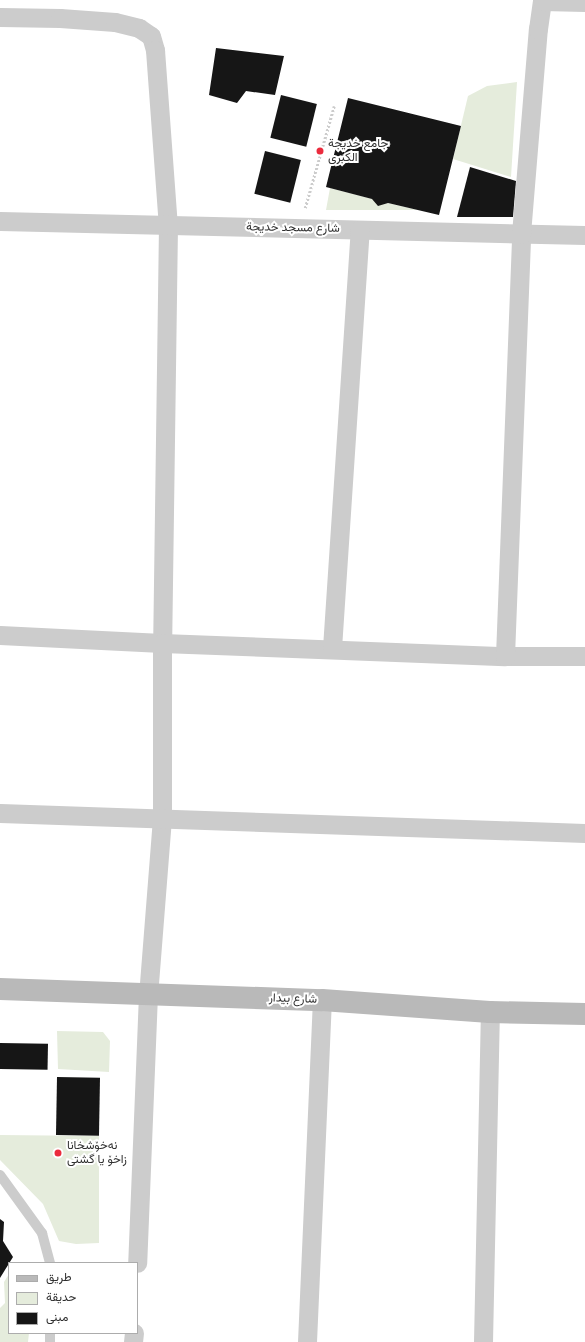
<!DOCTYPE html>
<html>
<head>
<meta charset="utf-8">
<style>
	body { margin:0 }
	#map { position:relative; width:585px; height:1342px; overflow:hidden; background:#fff; font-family:Roboto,Vazirmatn,sans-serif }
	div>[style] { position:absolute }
	.green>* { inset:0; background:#e5ecdc }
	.building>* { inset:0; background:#161616; transform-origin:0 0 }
	.path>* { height:2.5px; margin-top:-1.25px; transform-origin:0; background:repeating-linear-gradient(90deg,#ccc 0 2px,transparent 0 4px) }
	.service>* { height:10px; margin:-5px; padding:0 5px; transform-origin:5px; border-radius:5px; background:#ccc }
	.minor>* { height:19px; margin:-9.5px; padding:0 9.5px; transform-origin:9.5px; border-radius:9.5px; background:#ccc }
	.secondary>* { height:22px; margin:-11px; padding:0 11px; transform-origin:11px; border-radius:11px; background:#b9b9b9 }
	.dots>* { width:11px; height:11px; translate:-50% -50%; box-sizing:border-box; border:2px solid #fff; border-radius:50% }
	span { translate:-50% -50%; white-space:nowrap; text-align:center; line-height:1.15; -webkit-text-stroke:4px #fff; paint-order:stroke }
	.poi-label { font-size:12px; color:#2f2f2f }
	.left { translate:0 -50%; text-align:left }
	.street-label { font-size:12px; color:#2f2f2f }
	.legend { position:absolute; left:8px; top:1262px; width:130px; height:72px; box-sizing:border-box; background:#fff; border:1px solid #acacac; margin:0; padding:5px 7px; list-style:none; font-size:12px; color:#2f2f2f }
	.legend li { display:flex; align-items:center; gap:8px; height:20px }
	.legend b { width:20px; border:1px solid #acacac }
</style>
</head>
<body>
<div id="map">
	<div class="green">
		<div style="clip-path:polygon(517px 82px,511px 177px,453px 159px,468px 96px,487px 86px)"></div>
		<div style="clip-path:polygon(330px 188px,388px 203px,418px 210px,326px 210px)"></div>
		<div style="clip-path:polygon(57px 1031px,103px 1032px,110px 1041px,109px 1072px,58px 1069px)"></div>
		<div style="clip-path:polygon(0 1135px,99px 1136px,99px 1243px,76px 1244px,59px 1241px,43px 1204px,0 1160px)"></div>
		<div style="clip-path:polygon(9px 1274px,9px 1333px,29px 1333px,28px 1342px,0 1342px,0 1308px,5px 1303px,4px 1282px)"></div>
	</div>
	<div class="building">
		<div style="clip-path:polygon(216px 48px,284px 56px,275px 95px,246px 91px,237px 103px,209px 95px)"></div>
		<div style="left:281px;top:95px;width:37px;height:44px;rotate:14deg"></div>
		<div style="clip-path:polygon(348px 98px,461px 126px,439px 215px,388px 203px,378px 206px,372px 199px,326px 187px)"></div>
		<div style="left:265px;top:151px;width:37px;height:44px;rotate:14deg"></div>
		<div style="clip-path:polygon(470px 167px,516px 181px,513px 217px,457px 217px)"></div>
		<div style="left:0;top:1043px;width:48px;height:26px;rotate:1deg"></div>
		<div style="left:57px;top:1077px;width:43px;height:58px;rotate:1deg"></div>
		<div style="clip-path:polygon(0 1219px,4px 1222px,3px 1241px,13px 1257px,0 1278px)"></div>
	</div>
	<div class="path">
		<div style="left:305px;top:208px;width:106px;rotate:-74.1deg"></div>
	</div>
	<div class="service">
		<div style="left:0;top:1175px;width:72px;rotate:54.1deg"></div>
		<div style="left:42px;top:1233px;width:31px;rotate:75deg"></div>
		<div style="left:50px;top:1342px;width:9px;rotate:-90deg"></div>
	</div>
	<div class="minor">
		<div style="left:0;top:17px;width:60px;rotate:1deg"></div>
		<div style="left:60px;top:18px;width:55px;rotate:4.2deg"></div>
		<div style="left:115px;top:22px;width:25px;rotate:14deg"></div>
		<div style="left:139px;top:28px;width:14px;rotate:34deg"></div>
		<div style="left:151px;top:36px;width:15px;rotate:74deg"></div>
		<div style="left:155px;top:50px;width:175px;rotate:85.8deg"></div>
		<div style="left:168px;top:225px;width:418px;rotate:90.8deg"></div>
		<div style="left:162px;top:643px;width:175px;rotate:90deg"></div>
		<div style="left:162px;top:818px;width:177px;rotate:94.5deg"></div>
		<div style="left:148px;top:994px;width:269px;rotate:92.3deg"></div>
		<div style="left:0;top:221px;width:585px;rotate:1.37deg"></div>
		<div style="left:0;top:635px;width:162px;rotate:2.8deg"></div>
		<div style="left:162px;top:643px;width:343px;rotate:2.2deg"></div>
		<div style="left:505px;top:656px;width:80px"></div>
		<div style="left:332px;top:648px;width:419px;rotate:-86.2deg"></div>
		<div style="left:505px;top:656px;width:422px;rotate:-87.8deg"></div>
		<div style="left:521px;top:234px;width:206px;rotate:-85.3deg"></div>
		<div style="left:538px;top:29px;width:28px;rotate:-82deg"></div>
		<div style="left:542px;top:1px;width:43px;rotate:1.3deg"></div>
		<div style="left:0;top:813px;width:585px;rotate:1.96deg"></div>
		<div style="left:133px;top:1342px;width:9px;rotate:-84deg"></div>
		<div style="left:307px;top:1342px;width:342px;rotate:-87.5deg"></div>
		<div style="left:483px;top:1342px;width:330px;rotate:-88.8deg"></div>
	</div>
	<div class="secondary">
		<div style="left:0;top:989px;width:322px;rotate:2deg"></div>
		<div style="left:322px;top:1000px;width:168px;rotate:4.1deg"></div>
		<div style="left:490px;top:1012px;width:95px;rotate:1.2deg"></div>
	</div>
	<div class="dots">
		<div style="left:320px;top:151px;background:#eb2b3d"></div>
		<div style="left:58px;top:1153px;background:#eb2b3d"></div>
	</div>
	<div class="poi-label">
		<span class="left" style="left:328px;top:151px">جامع خديجة<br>الكبرى</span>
		<span class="left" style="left:67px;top:1153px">نەخۆشخانا<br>زاخۆ یا گشتی</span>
	</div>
	<div class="street-label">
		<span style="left:293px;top:228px;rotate:1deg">شارع مسجد خديجة</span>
		<span style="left:293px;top:999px;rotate:2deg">شارع بيدار</span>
	</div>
	<ul class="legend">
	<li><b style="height:5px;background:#b9b9b9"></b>طريق</li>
	<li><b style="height:11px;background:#e5ecdc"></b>حديقة</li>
	<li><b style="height:11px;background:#161616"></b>مبنى</li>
	</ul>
</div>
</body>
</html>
